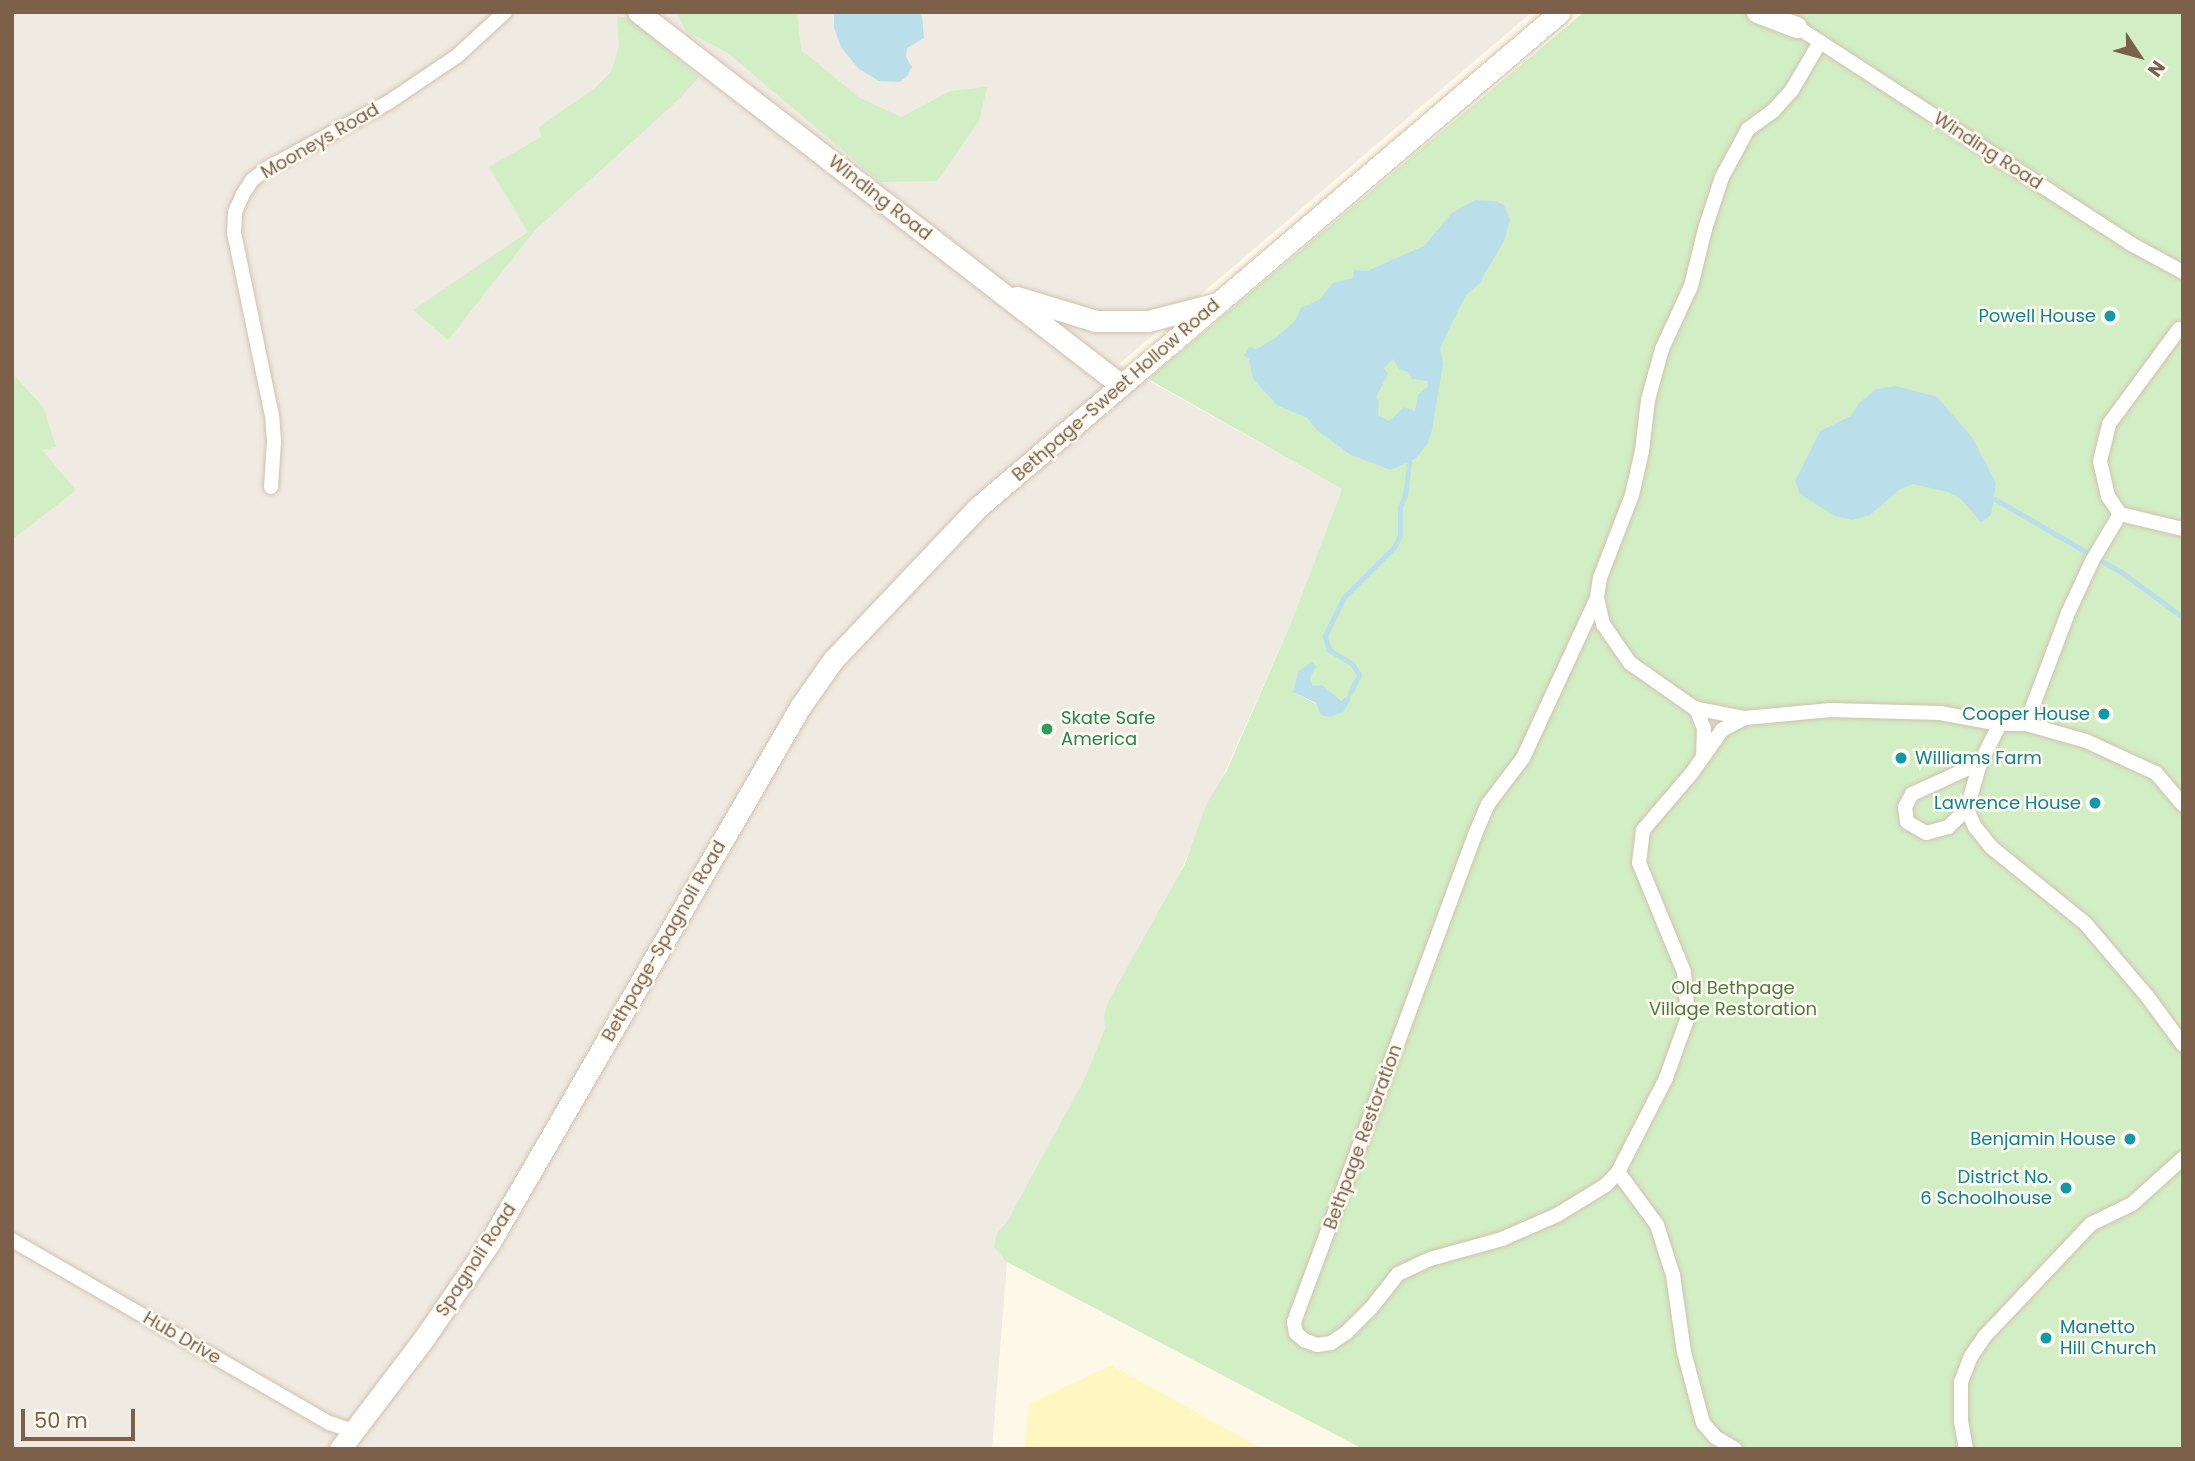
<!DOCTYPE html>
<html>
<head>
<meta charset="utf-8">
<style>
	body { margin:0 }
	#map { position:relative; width:2195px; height:1461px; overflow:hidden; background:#fef8e9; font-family:Poppins,sans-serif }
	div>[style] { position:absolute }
	.industrial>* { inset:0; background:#efeae2 }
	.green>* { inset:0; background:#d2eec5 }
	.sand>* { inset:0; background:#fff7c2 }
	.water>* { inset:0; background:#bbdfea }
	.stream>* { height:4.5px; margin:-2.25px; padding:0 2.25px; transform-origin:2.25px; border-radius:2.25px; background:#bbdfea }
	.roads { filter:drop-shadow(0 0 2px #d2c1ad) drop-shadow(0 0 2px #d2c1ad) }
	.street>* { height:14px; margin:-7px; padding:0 7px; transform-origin:7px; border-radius:7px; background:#fff }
	.secondary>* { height:21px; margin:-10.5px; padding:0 10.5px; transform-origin:10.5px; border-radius:10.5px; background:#fff }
	.dots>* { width:19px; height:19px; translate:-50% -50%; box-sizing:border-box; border:4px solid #fffbf1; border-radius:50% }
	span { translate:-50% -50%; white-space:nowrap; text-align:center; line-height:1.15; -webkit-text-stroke:5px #fffbf1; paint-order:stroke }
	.street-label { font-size:18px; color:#7c6049 }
	.culture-label { font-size:18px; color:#0d838f }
	.right { translate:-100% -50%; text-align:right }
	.left { translate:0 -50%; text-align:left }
	.leisure-label { font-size:18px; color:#27864d }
	.park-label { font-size:18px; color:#4a7c3d }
	.frame { position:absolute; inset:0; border:14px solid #7c6049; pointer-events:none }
	.north { position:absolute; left:2104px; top:21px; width:70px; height:70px; -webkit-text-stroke:5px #fffbf1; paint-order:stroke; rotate:126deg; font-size:19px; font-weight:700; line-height:28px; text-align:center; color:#7c6049 }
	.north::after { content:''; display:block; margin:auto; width:24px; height:32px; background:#7c6049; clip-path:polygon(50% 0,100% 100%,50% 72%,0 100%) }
	.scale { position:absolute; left:21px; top:1409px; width:114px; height:32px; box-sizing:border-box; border:4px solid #7c6049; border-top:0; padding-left:9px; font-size:21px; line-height:24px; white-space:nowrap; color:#7c6049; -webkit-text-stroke:5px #fffbf1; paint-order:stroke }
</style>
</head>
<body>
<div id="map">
	<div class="industrial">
		<div style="clip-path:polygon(12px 12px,1532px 12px,1119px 364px,1342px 489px,1291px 623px,1007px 1262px,992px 1449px,12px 1449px,12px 540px,75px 489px,12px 415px)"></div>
	</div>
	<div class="green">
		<div style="clip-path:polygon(676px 12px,797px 12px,801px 50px,860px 98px,901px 117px,951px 91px,987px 87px,979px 121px,937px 181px,880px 182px,728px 53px,686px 31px)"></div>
		<div style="clip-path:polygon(evenodd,1584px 12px,2183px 12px,2183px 1449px,1363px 1449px,1007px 1262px,994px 1247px,997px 1233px,1007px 1222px,1085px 1078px,1105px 1029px,1104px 1016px,1109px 1000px,1185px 864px,1206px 805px,1227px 770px,1291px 623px,1342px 489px,1148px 379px,1584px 12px,1316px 667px,1309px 678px,1313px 686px,1341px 701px,1349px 693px,1343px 711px,1335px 714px,1293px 692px,1298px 671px,1316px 667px)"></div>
		<div style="clip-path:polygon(617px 16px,629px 18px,699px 77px,678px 100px,535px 230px,448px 340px,413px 310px,528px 232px,489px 167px,541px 137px,539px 127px,595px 88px,611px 72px,619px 46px)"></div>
		<div style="clip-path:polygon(12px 373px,43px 407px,56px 447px,42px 450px,76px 490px,12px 540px)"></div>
	</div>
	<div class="sand">
		<div style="clip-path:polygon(1111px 1365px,1263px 1449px,1024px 1449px,1029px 1404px)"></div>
	</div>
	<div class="water">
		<div style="clip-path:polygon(834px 12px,919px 12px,922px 16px,924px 38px,907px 48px,906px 57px,912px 67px,908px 75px,900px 82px,879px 81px,859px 69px,841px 47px,834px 27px)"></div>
		<div style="clip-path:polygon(evenodd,1475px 200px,1495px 201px,1504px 205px,1510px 220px,1504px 241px,1479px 284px,1466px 295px,1440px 348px,1443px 364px,1432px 430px,1428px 443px,1415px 459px,1391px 470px,1351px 455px,1318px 431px,1307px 418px,1277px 405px,1253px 379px,1249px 359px,1244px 356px,1249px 347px,1257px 349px,1278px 336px,1295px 321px,1301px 308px,1319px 300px,1333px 283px,1353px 278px,1354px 270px,1367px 271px,1424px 246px,1452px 213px,1475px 200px,1393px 359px,1399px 369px,1408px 372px,1412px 379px,1427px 381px,1428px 386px,1418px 395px,1415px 411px,1404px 407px,1389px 421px,1378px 415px,1379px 401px,1376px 397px,1388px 374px,1384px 368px,1393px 359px)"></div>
		<div style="clip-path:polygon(1896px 386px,1937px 397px,1972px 437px,1996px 483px,1991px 515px,1981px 522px,1961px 499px,1948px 492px,1913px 484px,1899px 490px,1870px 515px,1852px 520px,1835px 516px,1800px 494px,1795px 481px,1820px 431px,1851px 416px,1859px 403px,1876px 389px)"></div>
		<div style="clip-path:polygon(1312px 662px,1316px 667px,1310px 678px,1313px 686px,1322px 685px,1341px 701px,1350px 693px,1350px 701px,1343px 712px,1330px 717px,1321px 715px,1316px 703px,1293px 692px,1298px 671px)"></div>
	</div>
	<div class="stream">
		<div style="left:1995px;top:499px;width:148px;rotate:30deg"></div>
		<div style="left:2123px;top:573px;width:74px;rotate:36.3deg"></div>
		<div style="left:1350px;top:693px;width:20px;rotate:-63deg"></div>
		<div style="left:1359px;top:675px;width:13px;rotate:-122deg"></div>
		<div style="left:1352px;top:664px;width:27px;rotate:-149deg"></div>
		<div style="left:1329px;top:650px;width:15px;rotate:-106deg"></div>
		<div style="left:1325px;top:636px;width:43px;rotate:-64deg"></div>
		<div style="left:1344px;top:597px;width:72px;rotate:-45deg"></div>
		<div style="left:1395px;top:546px;width:12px;rotate:-66deg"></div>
		<div style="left:1400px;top:535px;width:28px;rotate:-90deg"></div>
		<div style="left:1400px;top:507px;width:12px;rotate:-66deg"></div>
		<div style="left:1405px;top:496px;width:34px;rotate:-83deg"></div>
	</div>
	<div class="roads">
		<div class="street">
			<div style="left:1791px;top:23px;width:406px;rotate:33deg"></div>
			<div style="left:2131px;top:244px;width:59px;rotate:28.3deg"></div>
			<div style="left:1820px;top:42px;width:56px;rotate:120.3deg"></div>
			<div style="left:1792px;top:90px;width:28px;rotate:132deg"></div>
			<div style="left:1773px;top:111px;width:31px;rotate:144deg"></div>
			<div style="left:1748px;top:129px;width:55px;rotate:118.4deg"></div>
			<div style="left:1722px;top:177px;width:55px;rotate:108.1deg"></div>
			<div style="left:1705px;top:229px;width:59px;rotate:103.8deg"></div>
			<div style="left:1691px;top:286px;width:69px;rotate:114.7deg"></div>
			<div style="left:1662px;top:349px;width:53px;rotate:105.4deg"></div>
			<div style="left:1648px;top:400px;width:51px;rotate:96.7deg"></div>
			<div style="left:1642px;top:451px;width:45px;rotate:102.8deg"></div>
			<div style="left:1632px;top:495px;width:89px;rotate:111.1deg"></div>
			<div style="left:1600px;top:578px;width:20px;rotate:99deg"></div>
			<div style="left:1597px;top:598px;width:27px;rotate:77deg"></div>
			<div style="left:1603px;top:624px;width:47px;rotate:55.3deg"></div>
			<div style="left:1630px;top:663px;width:78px;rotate:35.1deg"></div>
			<div style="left:1694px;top:708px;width:52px;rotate:11.1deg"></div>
			<div style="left:1745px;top:718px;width:86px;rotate:-5.3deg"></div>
			<div style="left:1831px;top:710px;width:109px;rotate:1.6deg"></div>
			<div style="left:1940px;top:713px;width:61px;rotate:10.4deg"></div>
			<div style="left:2000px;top:724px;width:26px"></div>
			<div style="left:2026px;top:724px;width:62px;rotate:15.8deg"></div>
			<div style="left:2086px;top:741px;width:77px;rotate:24.6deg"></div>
			<div style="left:2156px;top:773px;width:42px;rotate:49.8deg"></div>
			<div style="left:271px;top:487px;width:45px;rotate:-86.2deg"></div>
			<div style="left:274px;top:442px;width:26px;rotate:-94deg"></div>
			<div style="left:272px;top:416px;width:187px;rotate:-101.7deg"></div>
			<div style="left:234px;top:233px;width:21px;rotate:-87deg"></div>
			<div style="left:235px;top:212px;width:20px;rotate:-66deg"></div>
			<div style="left:243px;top:194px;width:17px;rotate:-57deg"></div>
			<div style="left:252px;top:180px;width:20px;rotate:-37deg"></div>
			<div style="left:268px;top:168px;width:138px;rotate:-28.6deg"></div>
			<div style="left:389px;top:102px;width:82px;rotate:-34.1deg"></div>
			<div style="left:457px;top:56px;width:65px;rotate:-42.5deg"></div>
			<div style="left:2120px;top:514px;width:65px;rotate:13.4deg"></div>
			<div style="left:1597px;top:598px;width:176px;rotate:114.8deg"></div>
			<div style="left:1523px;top:758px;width:58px;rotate:127.3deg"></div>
			<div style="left:1488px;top:804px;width:30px;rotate:113deg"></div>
			<div style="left:1476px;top:832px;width:523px;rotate:110.38deg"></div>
			<div style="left:1294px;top:1322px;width:11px;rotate:80deg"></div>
			<div style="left:1296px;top:1333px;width:11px;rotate:41deg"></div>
			<div style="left:1304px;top:1340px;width:14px;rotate:21deg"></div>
			<div style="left:1317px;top:1345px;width:14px;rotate:-8deg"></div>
			<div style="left:1331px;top:1343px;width:18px;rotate:-34deg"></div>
			<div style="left:1346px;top:1333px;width:37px;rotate:-45deg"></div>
			<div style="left:1372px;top:1307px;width:42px;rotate:-51.8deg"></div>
			<div style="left:1398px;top:1274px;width:35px;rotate:-25deg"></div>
			<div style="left:1430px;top:1259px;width:75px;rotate:-15.5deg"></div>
			<div style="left:1502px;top:1239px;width:60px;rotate:-23.6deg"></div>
			<div style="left:1557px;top:1215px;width:57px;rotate:-31.5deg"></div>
			<div style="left:1606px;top:1185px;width:18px;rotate:-47deg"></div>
			<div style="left:1618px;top:1172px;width:106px;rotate:-62.9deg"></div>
			<div style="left:1666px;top:1078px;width:65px;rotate:-70.2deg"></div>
			<div style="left:1688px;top:1017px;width:45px;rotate:-95.1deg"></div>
			<div style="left:1684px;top:972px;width:118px;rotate:-112.4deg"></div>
			<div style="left:1639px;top:863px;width:33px;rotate:-83deg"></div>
			<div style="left:1643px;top:830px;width:74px;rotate:-49.4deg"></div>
			<div style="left:1691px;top:774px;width:54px;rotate:-54.8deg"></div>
			<div style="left:1722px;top:730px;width:26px;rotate:-28deg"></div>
			<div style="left:1696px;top:708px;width:22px;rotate:69deg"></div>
			<div style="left:1704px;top:729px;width:25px;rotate:92deg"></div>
			<div style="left:2026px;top:724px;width:119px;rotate:-69.3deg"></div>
			<div style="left:2068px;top:613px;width:57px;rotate:-65.2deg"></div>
			<div style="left:2092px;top:561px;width:55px;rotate:-59.2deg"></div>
			<div style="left:2120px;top:514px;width:22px;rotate:-124deg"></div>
			<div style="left:2108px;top:496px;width:36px;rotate:-103deg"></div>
			<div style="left:2100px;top:461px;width:38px;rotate:-76deg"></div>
			<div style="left:2109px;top:424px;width:118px;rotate:-53.6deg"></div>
			<div style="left:1980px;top:763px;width:75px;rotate:155.5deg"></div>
			<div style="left:1912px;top:794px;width:15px;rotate:118deg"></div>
			<div style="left:1905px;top:807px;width:15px;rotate:82deg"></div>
			<div style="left:1907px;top:822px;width:22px;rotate:30deg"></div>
			<div style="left:1926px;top:833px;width:23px;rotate:-15deg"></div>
			<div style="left:1948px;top:827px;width:26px;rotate:-43deg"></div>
			<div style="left:1967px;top:809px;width:48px;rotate:-74.2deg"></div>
			<div style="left:1980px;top:763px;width:44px;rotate:-62.9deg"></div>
			<div style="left:1967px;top:809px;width:20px;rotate:66deg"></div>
			<div style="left:1975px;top:827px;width:26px;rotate:51deg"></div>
			<div style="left:1991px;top:847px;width:121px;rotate:39deg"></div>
			<div style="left:2085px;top:923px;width:96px;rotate:49.7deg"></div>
			<div style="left:2147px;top:996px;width:61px;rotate:53.7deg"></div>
			<div style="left:1618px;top:1172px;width:66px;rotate:53.7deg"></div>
			<div style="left:1657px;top:1225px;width:52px;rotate:72.3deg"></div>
			<div style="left:1673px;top:1275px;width:78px;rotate:81.9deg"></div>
			<div style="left:1684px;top:1352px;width:73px;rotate:75deg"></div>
			<div style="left:1703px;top:1423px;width:18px;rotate:49deg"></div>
			<div style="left:1715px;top:1437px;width:23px;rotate:31deg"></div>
			<div style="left:12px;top:1240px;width:366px;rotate:30deg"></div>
			<div style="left:329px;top:1423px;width:26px;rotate:18deg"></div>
			<div style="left:1966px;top:1449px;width:28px;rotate:-100deg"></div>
			<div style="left:1961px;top:1421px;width:39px;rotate:-90deg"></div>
			<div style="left:1961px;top:1382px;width:26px;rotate:-69deg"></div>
			<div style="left:1970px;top:1358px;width:27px;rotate:-56deg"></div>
			<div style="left:1985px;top:1336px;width:154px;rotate:-46.6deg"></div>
			<div style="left:2091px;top:1224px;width:46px;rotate:-26deg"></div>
			<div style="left:2132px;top:1204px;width:69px;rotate:-42deg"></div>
		</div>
		<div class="secondary">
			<div style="left:638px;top:12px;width:610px;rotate:37.68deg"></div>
			<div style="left:1757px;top:12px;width:42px;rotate:21deg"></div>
			<div style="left:1017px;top:297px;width:83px;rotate:16.9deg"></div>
			<div style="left:1096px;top:321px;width:52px"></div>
			<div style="left:1148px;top:321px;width:68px;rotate:-14.4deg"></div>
			<div style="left:340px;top:1449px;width:141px;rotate:-52.8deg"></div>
			<div style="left:425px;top:1337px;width:115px;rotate:-55.6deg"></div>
			<div style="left:490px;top:1242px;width:618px;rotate:-59.91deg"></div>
			<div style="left:800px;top:707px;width:57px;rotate:-54.9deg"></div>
			<div style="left:833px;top:660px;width:209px;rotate:-46.5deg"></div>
			<div style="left:977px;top:508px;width:765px;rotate:-40.39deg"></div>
		</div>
	</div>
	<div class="dots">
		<div style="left:2110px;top:316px;background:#0f9aa8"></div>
		<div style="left:2104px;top:714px;background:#0f9aa8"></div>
		<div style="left:1047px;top:729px;background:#2e9e5b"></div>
		<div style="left:1901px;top:758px;background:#0f9aa8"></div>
		<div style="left:2095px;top:803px;background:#0f9aa8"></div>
		<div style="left:2130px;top:1139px;background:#0f9aa8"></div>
		<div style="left:2066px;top:1188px;background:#0f9aa8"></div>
		<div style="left:2046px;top:1338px;background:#0f9aa8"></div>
	</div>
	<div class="street-label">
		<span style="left:320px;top:141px;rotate:-30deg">Mooneys Road</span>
		<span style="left:1988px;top:151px;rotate:33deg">Winding Road</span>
		<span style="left:880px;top:198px;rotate:38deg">Winding Road</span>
		<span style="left:1116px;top:390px;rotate:-41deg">Bethpage-Sweet Hollow Road</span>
		<span style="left:664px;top:941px;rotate:-60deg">Bethpage-Spagnoli Road</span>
		<span style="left:1363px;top:1137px;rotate:-70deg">Bethpage Restoration</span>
		<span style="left:476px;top:1260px;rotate:-57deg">Spagnoli Road</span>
		<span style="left:182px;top:1338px;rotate:30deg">Hub Drive</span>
	</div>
	<div class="culture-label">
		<span class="right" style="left:2096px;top:316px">Powell House</span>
		<span class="right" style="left:2090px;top:714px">Cooper House</span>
		<span class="left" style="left:1915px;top:758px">Williams Farm</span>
		<span class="right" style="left:2081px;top:803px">Lawrence House</span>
		<span class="right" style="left:2116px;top:1139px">Benjamin House</span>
		<span class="right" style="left:2052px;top:1188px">District No.<br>6 Schoolhouse</span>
		<span class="left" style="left:2060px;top:1338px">Manetto<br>Hill Church</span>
	</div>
	<div class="leisure-label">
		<span class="left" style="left:1061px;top:729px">Skate Safe<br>America</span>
	</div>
	<div class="park-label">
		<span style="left:1733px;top:999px">Old Bethpage<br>Village Restoration</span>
	</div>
	<div class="frame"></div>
	<div class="north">N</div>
	<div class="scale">50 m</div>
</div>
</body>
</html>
